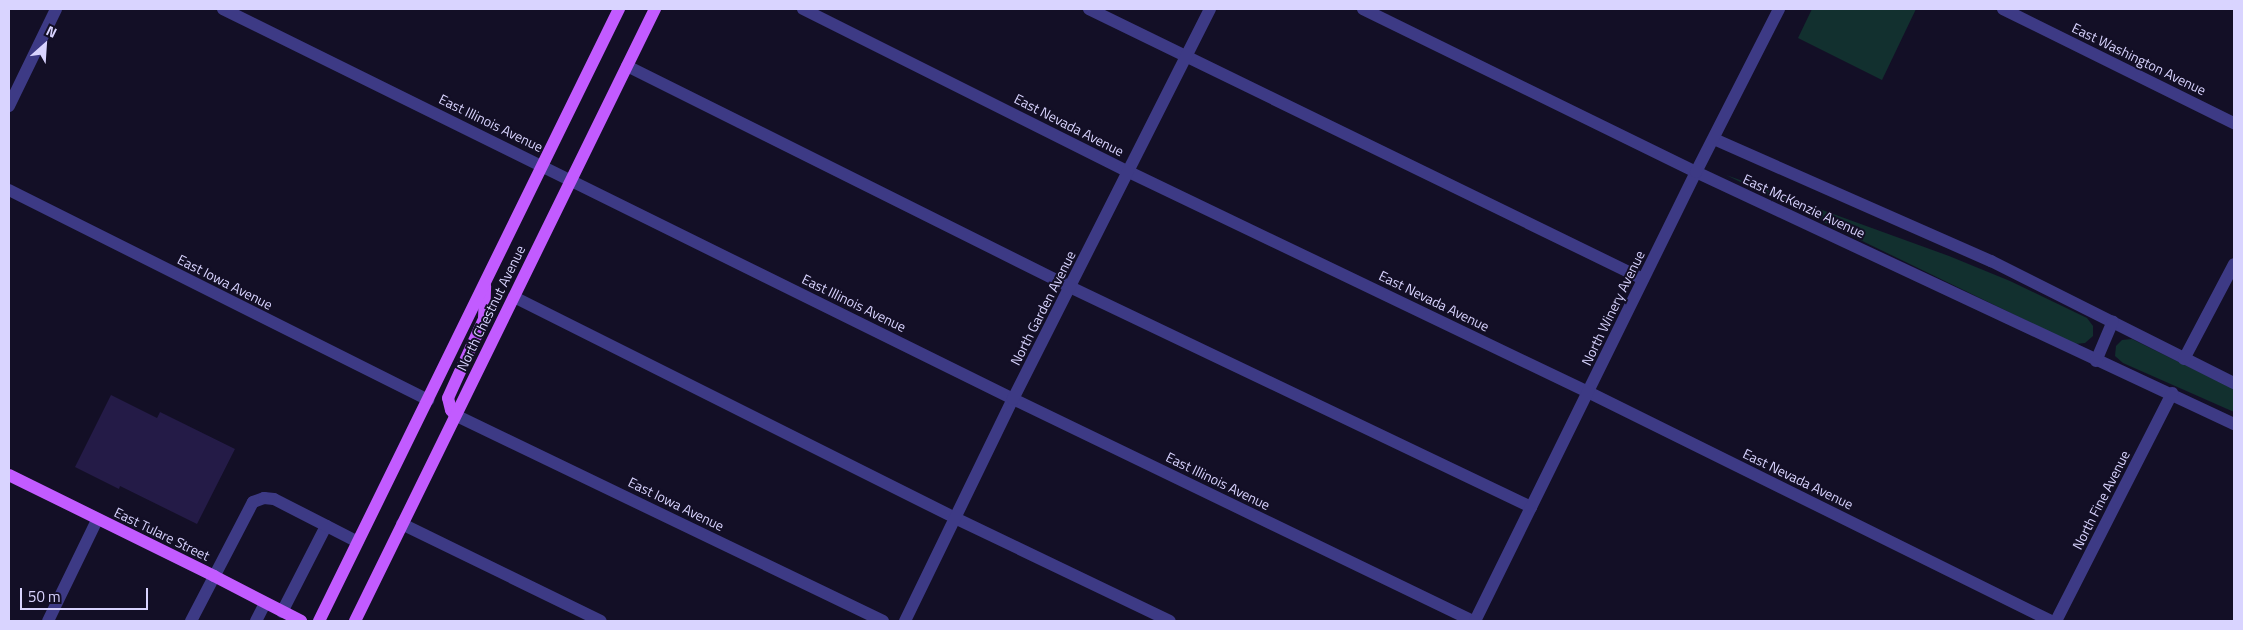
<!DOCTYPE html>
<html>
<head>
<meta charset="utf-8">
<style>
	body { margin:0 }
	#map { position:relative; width:2243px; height:630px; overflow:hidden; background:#130f26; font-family:"Titillium Web",sans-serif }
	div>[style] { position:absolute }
	.green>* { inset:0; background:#12302f }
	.building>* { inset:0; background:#241b47 }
	.minor>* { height:12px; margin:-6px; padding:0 6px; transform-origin:6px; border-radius:6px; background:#3d3a85 }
	.major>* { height:12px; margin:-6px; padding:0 6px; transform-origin:6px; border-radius:6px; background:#c25bff }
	span { translate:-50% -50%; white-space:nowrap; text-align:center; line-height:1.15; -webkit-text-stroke:4px #130f26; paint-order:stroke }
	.street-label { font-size:14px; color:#d9d4ff }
	.frame { position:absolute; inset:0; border:10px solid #d9d4ff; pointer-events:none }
	.north { position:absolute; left:20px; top:20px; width:50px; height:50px; -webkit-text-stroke:4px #130f26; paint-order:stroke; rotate:26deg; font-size:14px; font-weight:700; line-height:20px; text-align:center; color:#d9d4ff }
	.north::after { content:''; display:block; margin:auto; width:18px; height:22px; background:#d9d4ff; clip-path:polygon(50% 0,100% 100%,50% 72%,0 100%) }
	.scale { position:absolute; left:20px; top:588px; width:128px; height:22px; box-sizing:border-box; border:2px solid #d9d4ff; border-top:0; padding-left:6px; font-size:15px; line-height:18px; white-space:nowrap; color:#d9d4ff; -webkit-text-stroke:4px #130f26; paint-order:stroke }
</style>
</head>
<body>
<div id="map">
	<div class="green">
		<div style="clip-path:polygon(1812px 9px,1916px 9px,1882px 80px,1798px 38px)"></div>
		<div style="clip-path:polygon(1726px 175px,1949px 256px,2010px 281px,2087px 318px,2093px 326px,2093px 336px,2085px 343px,2075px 344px)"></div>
		<div style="clip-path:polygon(2132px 339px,2234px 389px,2234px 412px,2123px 363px,2115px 356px,2116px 346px,2122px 340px)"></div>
	</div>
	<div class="building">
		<div style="clip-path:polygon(111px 395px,157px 418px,160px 412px,235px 449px,197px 524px,120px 486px,119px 489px,75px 467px)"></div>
	</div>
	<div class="minor">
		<div style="left:223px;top:9px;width:881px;rotate:26.27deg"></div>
		<div style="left:1013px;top:399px;width:511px;rotate:25.76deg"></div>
		<div style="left:803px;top:9px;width:364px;rotate:26.6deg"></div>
		<div style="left:1129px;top:172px;width:509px;rotate:25.61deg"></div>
		<div style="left:1588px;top:392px;width:517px;rotate:26.32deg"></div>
		<div style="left:1089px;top:9px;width:616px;rotate:25.98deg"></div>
		<div style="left:1363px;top:9px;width:371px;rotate:26.1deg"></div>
		<div style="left:1696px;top:172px;width:594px;rotate:25.1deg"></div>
		<div style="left:2003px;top:9px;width:258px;rotate:26.3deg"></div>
		<div style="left:627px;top:66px;width:495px;rotate:26.5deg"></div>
		<div style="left:1070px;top:287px;width:511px;rotate:25.51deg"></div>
		<div style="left:9px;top:106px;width:108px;rotate:-64.1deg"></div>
		<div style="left:1714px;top:139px;width:303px;rotate:23.8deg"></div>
		<div style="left:1991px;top:261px;width:272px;rotate:26.7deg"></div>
		<div style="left:9px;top:190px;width:469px;rotate:26.6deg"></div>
		<div style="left:514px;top:297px;width:493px;rotate:26.6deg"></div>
		<div style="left:955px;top:518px;width:238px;rotate:25.6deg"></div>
		<div style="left:2184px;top:359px;width:107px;rotate:-62.2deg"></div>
		<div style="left:2096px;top:361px;width:43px;rotate:-67deg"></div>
		<div style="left:455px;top:415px;width:475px;rotate:25.7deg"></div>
		<div style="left:402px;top:524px;width:221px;rotate:26deg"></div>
		<div style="left:282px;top:612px;width:97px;rotate:-62.9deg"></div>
		<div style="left:48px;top:621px;width:112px;rotate:-64.1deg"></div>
		<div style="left:191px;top:621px;width:134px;rotate:-62.5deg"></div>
		<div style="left:253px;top:502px;width:12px;rotate:-20deg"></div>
		<div style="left:264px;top:498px;width:10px;rotate:6deg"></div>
		<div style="left:274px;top:499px;width:94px;rotate:27.1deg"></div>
		<div style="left:256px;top:621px;width:20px;rotate:-63deg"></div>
		<div style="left:905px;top:621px;width:247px;rotate:-64.1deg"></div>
		<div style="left:1013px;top:399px;width:437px;rotate:-63.2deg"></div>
		<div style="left:1475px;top:621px;width:500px;rotate:-63.79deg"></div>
		<div style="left:1696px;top:172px;width:183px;rotate:-63deg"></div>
		<div style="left:2056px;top:621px;width:256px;rotate:-63deg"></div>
	</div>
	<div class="major">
		<div style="left:455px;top:415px;width:6px;rotate:-129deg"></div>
		<div style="left:451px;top:410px;width:12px;rotate:-104deg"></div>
		<div style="left:448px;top:398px;width:87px;rotate:-65.5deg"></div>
		<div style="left:484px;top:319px;width:33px;rotate:-88deg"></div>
		<div style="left:9px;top:475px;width:229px;rotate:26.2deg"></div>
		<div style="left:214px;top:576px;width:98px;rotate:27.3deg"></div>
		<div style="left:319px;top:621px;width:682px;rotate:-63.89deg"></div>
		<div style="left:355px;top:621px;width:682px;rotate:-63.89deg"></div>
	</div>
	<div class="street-label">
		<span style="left:2139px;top:59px;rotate:26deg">East Washington Avenue</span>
		<span style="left:491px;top:123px;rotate:26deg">East Illinois Avenue</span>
		<span style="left:1069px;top:125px;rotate:27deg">East Nevada Avenue</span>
		<span style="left:1804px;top:206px;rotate:25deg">East McKenzie Avenue</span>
		<span style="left:225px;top:282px;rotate:27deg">East Iowa Avenue</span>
		<span style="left:1434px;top:301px;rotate:26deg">East Nevada Avenue</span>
		<span style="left:854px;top:303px;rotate:26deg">East Illinois Avenue</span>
		<span style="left:491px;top:308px;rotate:-64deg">North Chestnut Avenue</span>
		<span style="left:1043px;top:308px;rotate:-63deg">North Garden Avenue</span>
		<span style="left:1613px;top:308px;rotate:-64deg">North Winery Avenue</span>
		<span style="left:1798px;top:479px;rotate:26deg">East Nevada Avenue</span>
		<span style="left:1218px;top:481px;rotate:26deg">East Illinois Avenue</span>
		<span style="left:2101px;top:500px;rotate:-63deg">North Fine Avenue</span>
		<span style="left:676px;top:504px;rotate:26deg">East Iowa Avenue</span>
		<span style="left:162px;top:534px;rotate:26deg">East Tulare Street</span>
	</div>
	<div class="frame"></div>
	<div class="north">N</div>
	<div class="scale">50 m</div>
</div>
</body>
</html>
